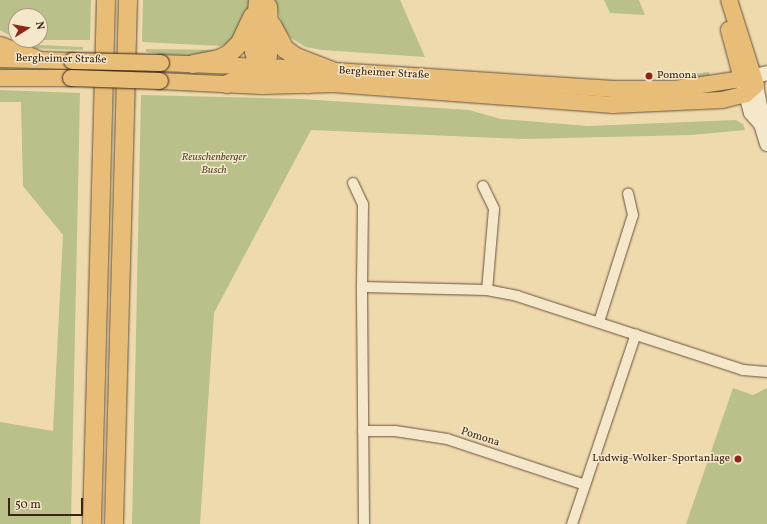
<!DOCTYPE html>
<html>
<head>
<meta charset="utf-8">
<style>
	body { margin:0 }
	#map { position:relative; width:767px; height:524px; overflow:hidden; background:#efdaae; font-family:Vollkorn,serif }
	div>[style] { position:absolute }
	.green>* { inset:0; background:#b9c08a }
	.roads { filter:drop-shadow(0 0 1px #68523a) drop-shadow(0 0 1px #68523a) }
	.street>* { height:10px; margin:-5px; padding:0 5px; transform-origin:5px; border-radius:5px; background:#f5e7ca }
	.secondary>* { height:14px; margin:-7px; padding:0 7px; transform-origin:7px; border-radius:7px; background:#f5e7ca }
	.primary>* { height:16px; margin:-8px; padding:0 8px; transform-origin:8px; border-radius:8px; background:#e8bd77 }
	.highway>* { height:18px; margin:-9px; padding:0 9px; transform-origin:9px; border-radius:9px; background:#e8bd77 }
	.bridges { filter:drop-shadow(0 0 1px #3b2413) drop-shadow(0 0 1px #3b2413) }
	.primary-bridge>* { height:16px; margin:-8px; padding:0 8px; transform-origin:8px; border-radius:8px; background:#e8bd77 }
	.dots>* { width:11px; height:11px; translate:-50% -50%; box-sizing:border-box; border:2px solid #f5e7ca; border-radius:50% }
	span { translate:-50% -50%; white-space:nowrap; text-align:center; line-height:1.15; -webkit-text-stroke:3px #f5e7ca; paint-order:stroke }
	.street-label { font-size:11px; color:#3b2413 }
	.poi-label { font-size:11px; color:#3b2413 }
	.left { translate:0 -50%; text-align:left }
	.right { translate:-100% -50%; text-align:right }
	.park-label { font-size:11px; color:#5a4b31; font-style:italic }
	.north { position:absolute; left:8px; top:8px; width:40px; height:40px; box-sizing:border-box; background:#f5e7ca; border:1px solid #ab9981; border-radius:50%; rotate:79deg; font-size:11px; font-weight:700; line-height:16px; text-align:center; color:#3b2413 }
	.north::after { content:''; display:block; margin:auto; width:14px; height:18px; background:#8f2418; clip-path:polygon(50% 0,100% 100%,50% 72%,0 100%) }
	.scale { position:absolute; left:8px; top:498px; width:75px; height:18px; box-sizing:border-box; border:2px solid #3b2413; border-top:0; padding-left:5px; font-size:12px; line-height:14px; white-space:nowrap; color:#3b2413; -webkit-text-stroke:3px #f5e7ca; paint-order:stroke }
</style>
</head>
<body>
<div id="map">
	<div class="green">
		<div style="clip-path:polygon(0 0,91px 0,90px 40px,26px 40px,40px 40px,40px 16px,16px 16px,16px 38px,11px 36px,0 30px)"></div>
		<div style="clip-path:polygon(143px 0,250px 0,245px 24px,230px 43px,220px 46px,142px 42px)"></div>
		<div style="clip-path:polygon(275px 0,400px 0,425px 57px,322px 50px,306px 47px,291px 38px,283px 28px)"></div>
		<div style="clip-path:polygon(604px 0,639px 0,645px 15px,610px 13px)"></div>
		<div style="clip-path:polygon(0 37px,19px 44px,83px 47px,83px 50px,26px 48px,0 40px)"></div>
		<div style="clip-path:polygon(146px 49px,225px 50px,191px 58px,146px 52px)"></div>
		<div style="clip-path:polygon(0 64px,67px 69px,0 72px)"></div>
		<div style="clip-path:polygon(709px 72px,711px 78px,695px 80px,668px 79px,668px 77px)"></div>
		<div style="clip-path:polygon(0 90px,80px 93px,71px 524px,0 524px,0 422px,53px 431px,63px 235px,23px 186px,21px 102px,0 102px)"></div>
		<div style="clip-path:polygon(141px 95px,302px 99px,469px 110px,501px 119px,588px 126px,736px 120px,743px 124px,745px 130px,691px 135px,523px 139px,311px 130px,214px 313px,200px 524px,132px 524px)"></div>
		<div style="clip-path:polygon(733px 388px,753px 395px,767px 388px,767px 524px,686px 524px)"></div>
	</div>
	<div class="roads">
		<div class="street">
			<div style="left:353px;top:183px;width:23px;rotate:65deg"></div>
			<div style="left:363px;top:204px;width:83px;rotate:90.7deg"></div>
			<div style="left:483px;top:186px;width:25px;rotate:64deg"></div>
			<div style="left:494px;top:209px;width:81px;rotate:94.9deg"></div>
			<div style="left:599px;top:322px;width:112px;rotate:-72.4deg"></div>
			<div style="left:633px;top:215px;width:22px;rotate:-103deg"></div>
			<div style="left:363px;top:431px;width:32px"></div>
			<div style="left:395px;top:431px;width:53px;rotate:8.7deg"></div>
			<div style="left:447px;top:439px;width:145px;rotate:18.4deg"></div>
			<div style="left:364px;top:524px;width:237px;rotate:-90.5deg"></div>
			<div style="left:362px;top:287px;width:125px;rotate:1.4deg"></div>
			<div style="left:487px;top:290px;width:31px;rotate:11deg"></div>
			<div style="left:517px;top:296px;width:238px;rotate:18.1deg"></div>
			<div style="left:743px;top:370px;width:24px;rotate:5deg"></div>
			<div style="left:572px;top:524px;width:200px;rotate:-71.4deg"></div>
		</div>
		<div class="secondary">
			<div style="left:756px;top:85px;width:25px;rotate:79deg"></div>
			<div style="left:761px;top:110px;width:14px;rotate:90deg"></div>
			<div style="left:761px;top:124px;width:21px;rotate:73deg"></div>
			<div style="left:761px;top:124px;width:15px;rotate:-132deg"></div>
			<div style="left:751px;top:113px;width:35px;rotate:-105deg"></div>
			<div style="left:742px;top:79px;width:26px;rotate:-13deg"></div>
		</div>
		<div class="primary">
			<div style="left:0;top:59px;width:72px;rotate:1.6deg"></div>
			<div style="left:161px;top:63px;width:128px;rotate:2.2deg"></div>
			<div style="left:289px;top:68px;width:325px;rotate:3.7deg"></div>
			<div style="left:613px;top:89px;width:62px"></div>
			<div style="left:675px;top:89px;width:68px;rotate:-8.5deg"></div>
			<div style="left:742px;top:79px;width:51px;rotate:-104.9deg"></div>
			<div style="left:0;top:78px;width:71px"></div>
			<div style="left:160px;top:81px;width:102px;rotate:2.8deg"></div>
			<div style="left:262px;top:86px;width:72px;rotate:-1.6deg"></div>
			<div style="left:334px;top:84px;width:280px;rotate:4.3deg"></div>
			<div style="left:613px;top:105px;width:109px;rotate:-2.6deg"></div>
			<div style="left:722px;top:100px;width:25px;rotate:-14deg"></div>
			<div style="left:746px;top:94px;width:13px;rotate:-42deg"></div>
			<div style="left:756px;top:85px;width:89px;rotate:-107.6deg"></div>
		</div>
		<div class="highway">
			<div style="left:258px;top:0;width:51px;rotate:94.5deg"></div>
			<div style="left:254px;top:51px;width:9px;rotate:77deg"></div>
			<div style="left:256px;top:60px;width:25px;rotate:43deg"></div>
			<div style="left:274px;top:77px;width:35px;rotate:12deg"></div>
			<div style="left:272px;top:25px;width:27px;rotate:62deg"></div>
			<div style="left:285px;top:49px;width:14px;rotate:36deg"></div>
			<div style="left:296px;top:57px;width:40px;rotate:21deg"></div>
			<div style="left:0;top:46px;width:38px;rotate:20deg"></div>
			<div style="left:193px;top:64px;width:26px;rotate:-11deg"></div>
			<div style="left:219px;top:59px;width:11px;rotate:-27deg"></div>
			<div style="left:229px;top:54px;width:16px;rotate:-45deg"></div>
			<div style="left:240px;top:43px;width:29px;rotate:-65deg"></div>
			<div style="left:227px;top:84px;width:32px;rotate:-22deg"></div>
			<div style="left:257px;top:72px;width:16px;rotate:-50deg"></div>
			<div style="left:267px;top:60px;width:16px;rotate:-79deg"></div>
			<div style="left:270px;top:44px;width:37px;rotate:-93deg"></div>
			<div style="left:92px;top:524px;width:524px;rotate:-88.47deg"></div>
			<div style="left:114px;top:524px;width:524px;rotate:-88.47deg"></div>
		</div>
	</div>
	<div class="bridges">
		<div class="primary-bridge">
			<div style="left:72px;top:61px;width:89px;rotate:1.3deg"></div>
			<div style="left:71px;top:78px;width:89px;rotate:1.9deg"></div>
		</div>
	</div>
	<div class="dots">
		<div style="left:649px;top:76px;background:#8f2418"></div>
		<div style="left:738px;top:459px;background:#8f2418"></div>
	</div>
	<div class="street-label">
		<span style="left:61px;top:60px;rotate:1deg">Bergheimer Straße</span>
		<span style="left:384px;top:74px;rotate:3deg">Bergheimer Straße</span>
		<span style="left:480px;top:438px;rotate:18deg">Pomona</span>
	</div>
	<div class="poi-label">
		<span class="left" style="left:657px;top:76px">Pomona</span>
		<span class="right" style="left:730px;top:459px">Ludwig-Wolker-Sportanlage</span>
	</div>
	<div class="park-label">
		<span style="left:214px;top:165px">Reuschenberger<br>Busch</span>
	</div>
	<div class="north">N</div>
	<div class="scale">50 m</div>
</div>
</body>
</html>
